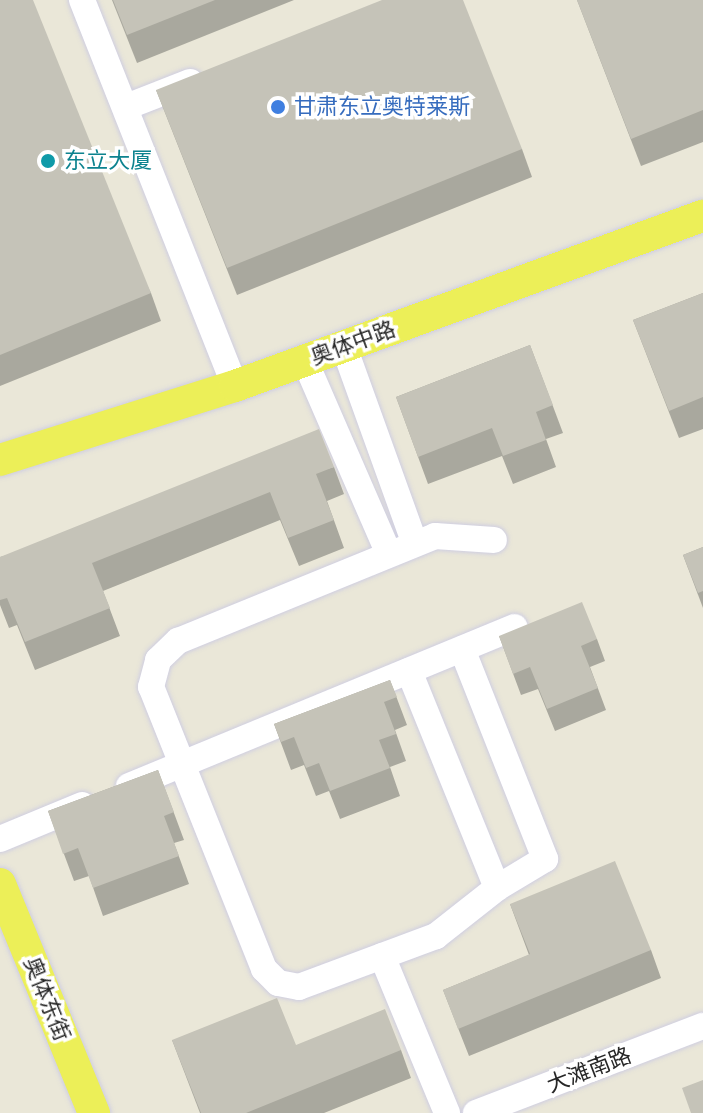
<!DOCTYPE html>
<html>
<head>
<meta charset="utf-8">
<style>
	body { margin:0 }
	#map { position:relative; width:703px; height:1113px; overflow:hidden; background:#eae7d8; font-family:Manrope,"Noto Sans SC",sans-serif }
	div>[style] { position:absolute }
	.roads { filter:drop-shadow(0 0 2px #cfcee1) drop-shadow(0 0 2px #cfcee1) }
	.minor>* { height:26px; margin:-13px; padding:0 13px; transform-origin:13px; border-radius:13px; background:#fff }
	.major>* { height:32px; margin:-16px; padding:0 16px; transform-origin:16px; border-radius:16px; background:#ecef58 }
	.wall>* { inset:0; background:#a9a89e }
	.building>* { inset:0; background:#c5c3b8 }
	.dots>* { width:22px; height:22px; translate:-50% -50%; box-sizing:border-box; border:4px solid #fff; border-radius:50% }
	span { translate:-50% -50%; white-space:nowrap; text-align:center; line-height:1.15; -webkit-text-stroke:7px #fff; paint-order:stroke }
	.shop-label { font-size:22px; color:#366cbe }
	.left { translate:0 -50%; text-align:left }
	.culture-label { font-size:22px; color:#0d838f }
	.street-label { font-size:22px; color:#272727 }
</style>
</head>
<body>
<div id="map">
	<div class="roads">
		<div class="minor">
			<div style="left:82px;top:0;width:415px;rotate:68.4deg"></div>
			<div style="left:126px;top:107px;width:69px;rotate:-21.3deg"></div>
			<div style="left:344px;top:347px;width:209px;rotate:70.2deg"></div>
			<div style="left:305px;top:361px;width:210px;rotate:66.5deg"></div>
			<div style="left:462px;top:649px;width:226px;rotate:68.4deg"></div>
			<div style="left:545px;top:859px;width:56px;rotate:148.9deg"></div>
			<div style="left:497px;top:888px;width:78px;rotate:141.8deg"></div>
			<div style="left:436px;top:936px;width:146px;rotate:159.6deg"></div>
			<div style="left:299px;top:987px;width:21px;rotate:-169deg"></div>
			<div style="left:278px;top:983px;width:20px;rotate:-135deg"></div>
			<div style="left:264px;top:969px;width:304px;rotate:-111.8deg"></div>
			<div style="left:151px;top:687px;width:28px;rotate:-75deg"></div>
			<div style="left:158px;top:660px;width:28px;rotate:-44deg"></div>
			<div style="left:178px;top:641px;width:278px;rotate:-22.2deg"></div>
			<div style="left:435px;top:536px;width:59px;rotate:3.9deg"></div>
			<div style="left:409px;top:671px;width:234px;rotate:67.9deg"></div>
			<div style="left:129px;top:786px;width:417px;rotate:-22.4deg"></div>
			<div style="left:0;top:839px;width:89px;rotate:-22.5deg"></div>
			<div style="left:382px;top:956px;width:170px;rotate:67.5deg"></div>
			<div style="left:476px;top:1113px;width:243px;rotate:-21deg"></div>
		</div>
		<div class="major">
			<div style="left:0;top:460px;width:246px;rotate:-17.5deg"></div>
			<div style="left:235px;top:386px;width:498px;rotate:-20deg"></div>
			<div style="left:0;top:884px;width:248px;rotate:67.7deg"></div>
		</div>
	</div>
	<div class="wall">
		<div style="clip-path:polygon(0 0,151px 293px,161px 321px,0 386px)"></div>
		<div style="clip-path:polygon(112px 0,294px 0,137px 63px)"></div>
		<div style="clip-path:polygon(577px 0,703px 0,703px 142px,641px 166px)"></div>
		<div style="clip-path:polygon(156px 90px,522px 149px,532px 177px,237px 295px)"></div>
		<div style="clip-path:polygon(703px 293px,703px 429px,679px 438px,633px 320px)"></div>
		<div style="clip-path:polygon(530px 345px,563px 433px,546px 439px,556px 467px,513px 484px,502px 456px,428px 484px,396px 397px)"></div>
		<div style="clip-path:polygon(334px 467px,344px 494px,327px 501px,344px 548px,299px 566px,280px 520px,103px 591px,120px 636px,35px 670px,17px 625px,9px 628px,0 605px,0 557px)"></div>
		<div style="clip-path:polygon(703px 547px,703px 608px,683px 555px)"></div>
		<div style="clip-path:polygon(499px 636px,597px 639px,605px 661px,590px 667px,606px 710px,555px 731px,538px 689px,521px 695px)"></div>
		<div style="clip-path:polygon(390px 680px,407px 725px,395px 730px,406px 761px,390px 767px,400px 796px,340px 819px,329px 791px,316px 796px,304px 765px,291px 770px,274px 724px)"></div>
		<div style="clip-path:polygon(158px 770px,184px 840px,174px 843px,189px 884px,103px 916px,89px 876px,74px 881px,48px 811px)"></div>
		<div style="clip-path:polygon(510px 904px,651px 950px,661px 978px,469px 1056px,443px 990px,529px 955px)"></div>
		<div style="clip-path:polygon(172px 1040px,401px 1050px,411px 1078px,324px 1113px,200px 1113px)"></div>
	</div>
	<div class="building">
		<div style="clip-path:polygon(0 0,33px 0,151px 293px,0 355px)"></div>
		<div style="clip-path:polygon(113px 0,215px 0,127px 35px)"></div>
		<div style="clip-path:polygon(382px 0,463px 0,522px 149px,227px 268px,156px 90px)"></div>
		<div style="clip-path:polygon(577px 0,703px 0,703px 110px,631px 139px)"></div>
		<div style="clip-path:polygon(703px 293px,703px 397px,669px 411px,633px 320px)"></div>
		<div style="clip-path:polygon(530px 345px,553px 405px,536px 412px,546px 440px,503px 456px,492px 428px,418px 457px,396px 397px)"></div>
		<div style="clip-path:polygon(319px 429px,334px 467px,316px 474px,334px 520px,288px 538px,270px 492px,92px 563px,110px 608px,25px 642px,7px 598px,0 600px,0 557px)"></div>
		<div style="clip-path:polygon(703px 547px,703px 591px,698px 593px,683px 555px)"></div>
		<div style="clip-path:polygon(582px 602px,597px 639px,581px 646px,598px 688px,547px 709px,530px 667px,513px 674px,499px 636px)"></div>
		<div style="clip-path:polygon(390px 680px,397px 697px,384px 702px,396px 734px,379px 740px,390px 768px,330px 791px,319px 763px,306px 768px,294px 737px,281px 742px,274px 724px)"></div>
		<div style="clip-path:polygon(158px 770px,174px 812px,164px 816px,179px 856px,93px 888px,78px 848px,63px 854px,48px 811px)"></div>
		<div style="clip-path:polygon(615px 861px,651px 950px,458px 1029px,443px 990px,530px 954px,510px 904px)"></div>
		<div style="clip-path:polygon(277px 998px,296px 1045px,385px 1009px,401px 1050px,246px 1113px,201px 1113px,172px 1040px)"></div>
		<div style="clip-path:polygon(703px 1080px,703px 1113px,691px 1113px,682px 1088px)"></div>
	</div>
	<div class="dots">
		<div style="left:278px;top:107px;background:#3f7fe0"></div>
		<div style="left:48px;top:161px;background:#0f9aa8"></div>
	</div>
	<div class="shop-label">
		<span class="left" style="left:294px;top:107px">甘肃东立奥特莱斯</span>
	</div>
	<div class="culture-label">
		<span class="left" style="left:64px;top:161px">东立大厦</span>
	</div>
	<div class="street-label">
		<span style="left:353px;top:343px;rotate:-20deg">奥体中路</span>
		<span style="left:47px;top:999px;rotate:68deg">奥体东街</span>
		<span style="left:589px;top:1070px;rotate:-21deg">大滩南路</span>
	</div>
</div>
</body>
</html>
